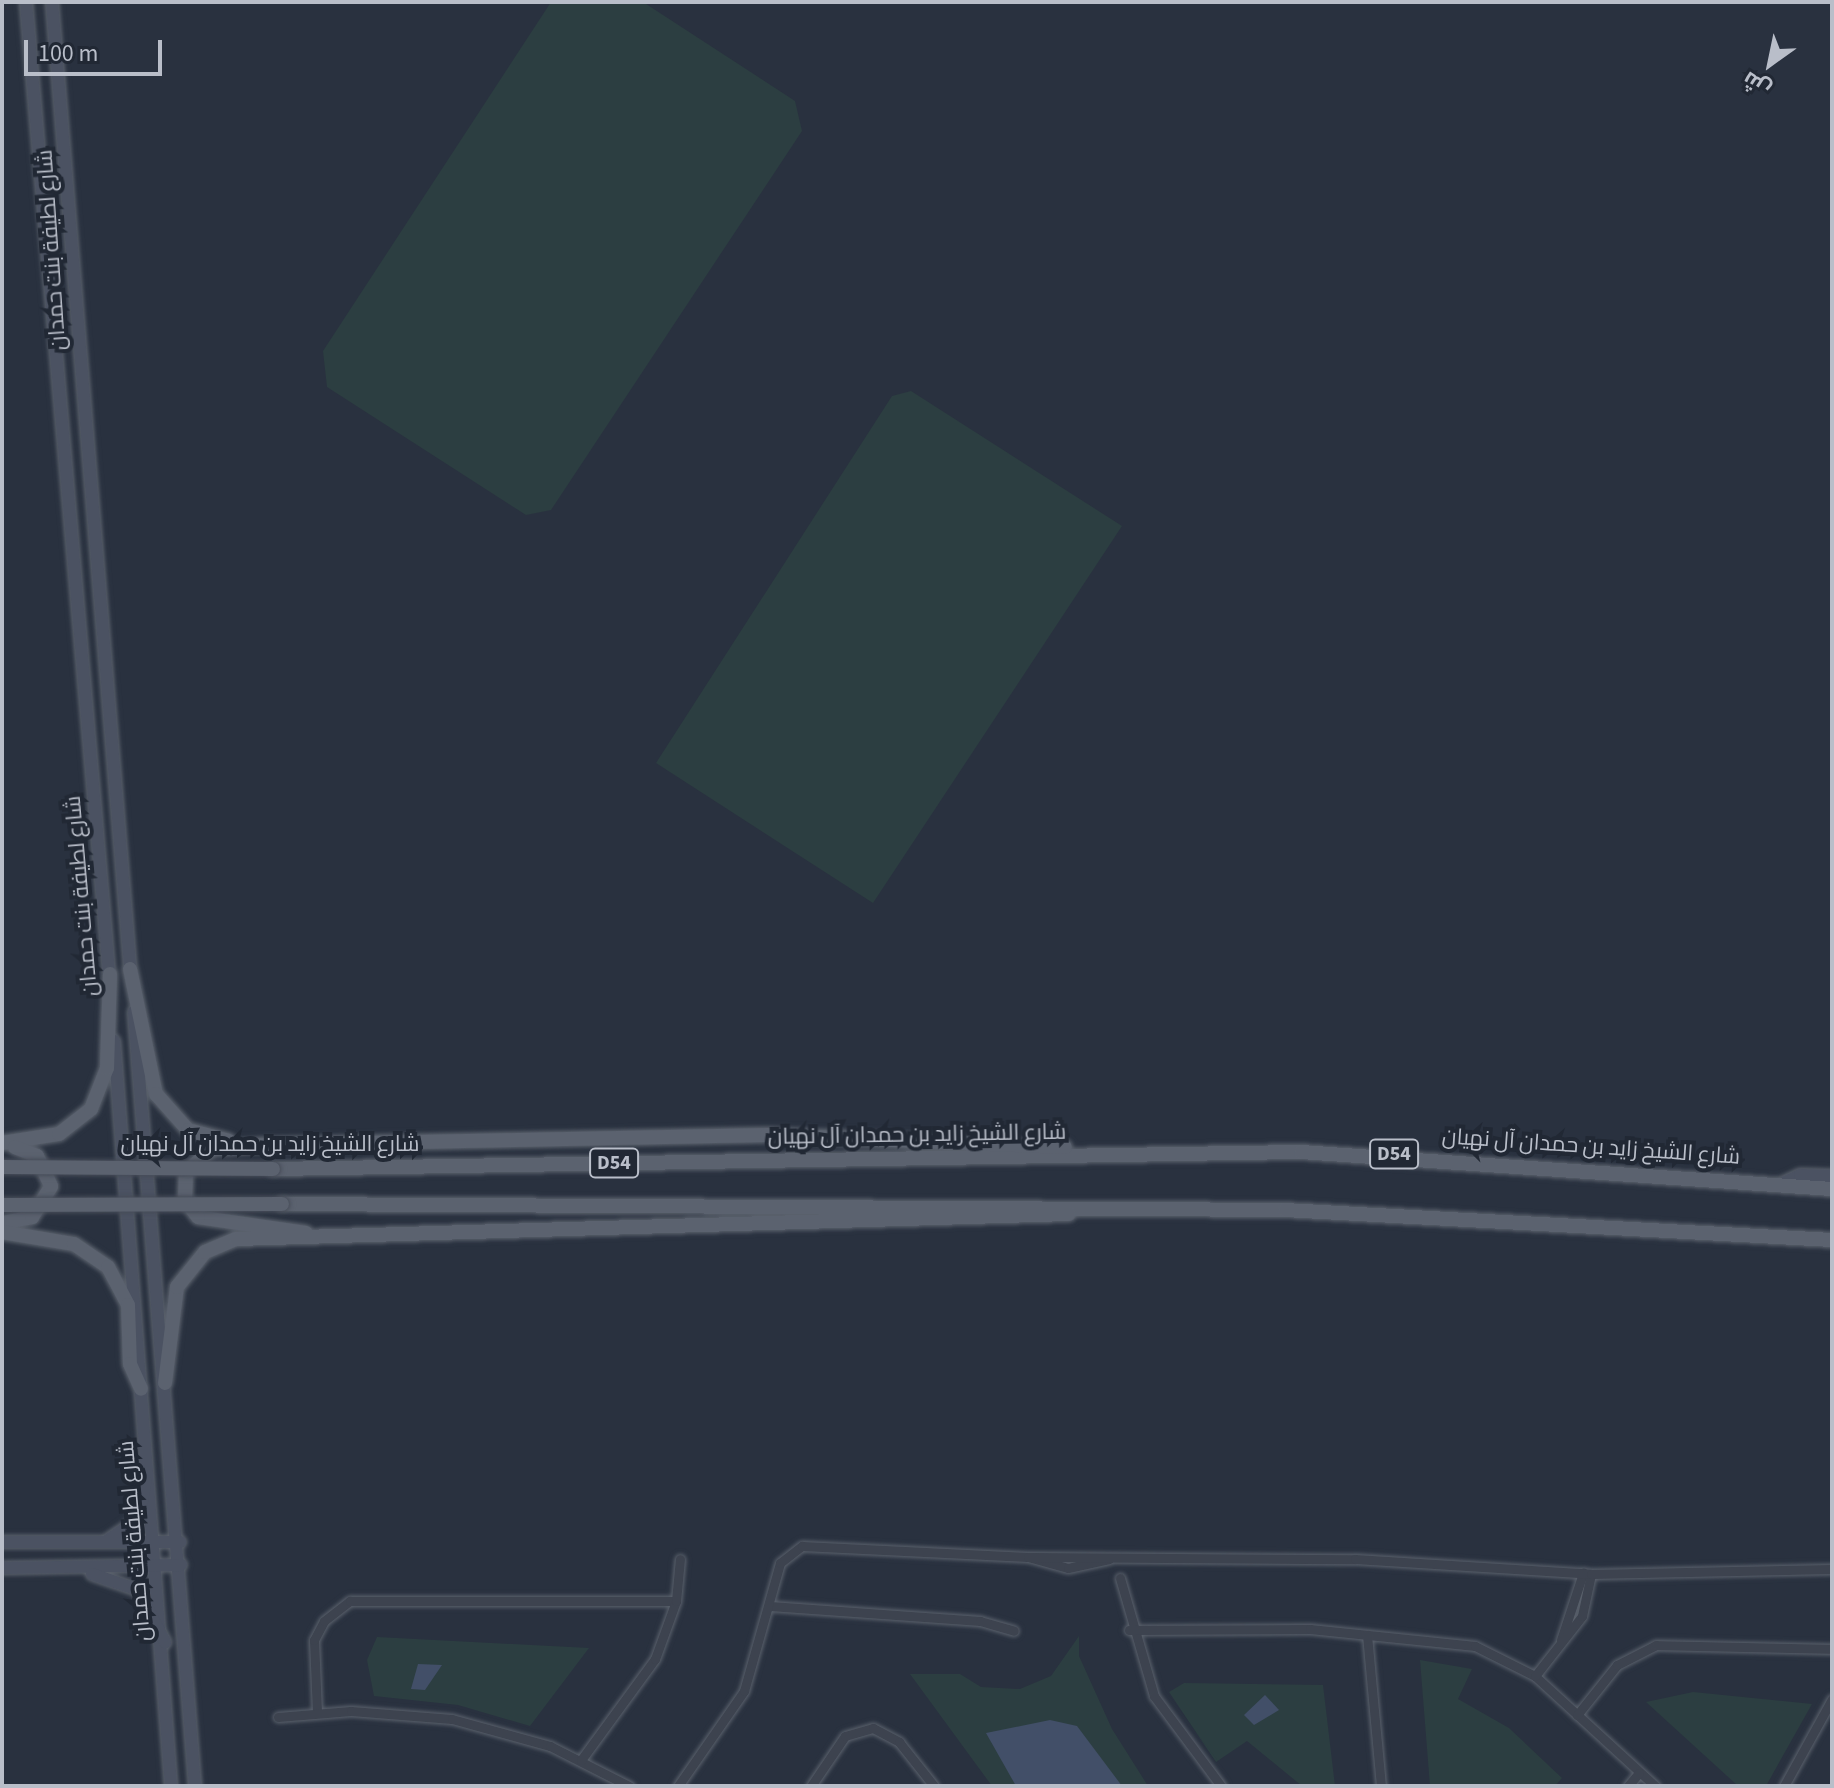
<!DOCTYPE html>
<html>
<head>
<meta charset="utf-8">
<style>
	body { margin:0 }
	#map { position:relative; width:1834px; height:1788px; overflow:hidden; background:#29313f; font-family:"Source Sans 3",Cairo,sans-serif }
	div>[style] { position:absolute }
	.green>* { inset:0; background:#2c3e41 }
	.water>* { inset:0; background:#424f68 }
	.roads { filter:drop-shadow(0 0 2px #5a616c) drop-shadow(0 0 2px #5a616c) }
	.street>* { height:9px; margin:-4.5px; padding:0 4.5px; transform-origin:4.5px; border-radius:4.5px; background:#3d434f }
	.secondary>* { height:12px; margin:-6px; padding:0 6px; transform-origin:6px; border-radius:6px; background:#4b5262 }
	.primary>* { height:14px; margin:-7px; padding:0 7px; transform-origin:7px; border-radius:7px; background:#5b626f }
	.bridges { filter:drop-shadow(0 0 2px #464c58) drop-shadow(0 0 2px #464c58) }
	.primary-bridge>* { height:14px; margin:-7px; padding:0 7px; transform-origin:7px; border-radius:7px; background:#5b626f }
	span { translate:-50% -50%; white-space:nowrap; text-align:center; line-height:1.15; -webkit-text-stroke:8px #212834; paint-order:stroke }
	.shield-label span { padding:2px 6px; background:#212834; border:2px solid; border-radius:6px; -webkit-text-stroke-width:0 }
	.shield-label { font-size:20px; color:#b9bec9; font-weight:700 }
	.street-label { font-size:22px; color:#b9bec9 }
	.frame { position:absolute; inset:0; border:4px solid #b9bec9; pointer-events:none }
	.north { position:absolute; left:1730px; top:24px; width:80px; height:80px; -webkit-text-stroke:6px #212834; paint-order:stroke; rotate:213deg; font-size:22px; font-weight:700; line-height:32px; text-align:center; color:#b9bec9 }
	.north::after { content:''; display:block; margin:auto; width:28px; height:36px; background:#b9bec9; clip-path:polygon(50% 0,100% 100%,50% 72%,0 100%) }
	.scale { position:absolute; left:24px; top:40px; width:138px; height:36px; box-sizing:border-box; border:4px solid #b9bec9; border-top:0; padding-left:10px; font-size:24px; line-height:28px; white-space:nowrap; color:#b9bec9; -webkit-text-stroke:6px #212834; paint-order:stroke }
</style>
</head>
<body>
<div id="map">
	<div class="green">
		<div style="clip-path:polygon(551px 2px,643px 2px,795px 101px,802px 131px,551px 510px,526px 515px,327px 387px,323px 351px)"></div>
		<div style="clip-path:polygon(911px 391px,1122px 526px,873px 903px,656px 763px,892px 396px)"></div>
		<div style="clip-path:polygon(1079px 1636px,1079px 1656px,1112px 1729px,1148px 1786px,992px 1786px,910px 1674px,960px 1674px,981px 1687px,1020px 1689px,1051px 1676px)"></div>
		<div style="clip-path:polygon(377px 1637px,589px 1648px,530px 1726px,458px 1705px,374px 1696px,367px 1660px)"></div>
		<div style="clip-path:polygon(1420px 1660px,1472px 1669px,1458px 1699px,1509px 1728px,1562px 1778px,1555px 1786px,1430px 1786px)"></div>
		<div style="clip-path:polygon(1184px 1683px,1323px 1685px,1335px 1786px,1302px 1786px,1247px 1741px,1216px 1762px,1169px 1692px)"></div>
		<div style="clip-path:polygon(1693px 1692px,1812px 1704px,1766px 1786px,1738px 1786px,1646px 1702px)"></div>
	</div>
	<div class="water">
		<div style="clip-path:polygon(418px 1664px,442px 1665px,425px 1690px,411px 1689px)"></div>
		<div style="clip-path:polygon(1265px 1695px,1279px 1710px,1254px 1725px,1244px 1715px)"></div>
		<div style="clip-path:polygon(1050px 1720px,1077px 1726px,1122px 1786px,1016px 1786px,986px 1733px)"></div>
	</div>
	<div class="roads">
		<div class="street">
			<div style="left:1028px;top:1557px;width:41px;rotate:15.4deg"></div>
			<div style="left:1068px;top:1568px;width:42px;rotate:-12.4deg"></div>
			<div style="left:1120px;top:1578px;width:123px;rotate:73.9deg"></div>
			<div style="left:1154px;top:1696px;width:112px;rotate:53.3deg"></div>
			<div style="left:770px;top:1606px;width:211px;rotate:4.1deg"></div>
			<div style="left:980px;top:1621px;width:35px;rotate:16deg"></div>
			<div style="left:1129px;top:1630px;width:181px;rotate:-0.3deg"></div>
			<div style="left:1310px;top:1629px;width:166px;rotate:5.9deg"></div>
			<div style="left:1475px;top:1646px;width:67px;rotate:26.6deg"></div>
			<div style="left:1535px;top:1676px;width:163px;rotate:42.5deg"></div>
			<div style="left:1367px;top:1635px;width:152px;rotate:84.7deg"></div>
			<div style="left:1561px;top:1640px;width:71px;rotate:-71.8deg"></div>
			<div style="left:1535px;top:1676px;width:76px;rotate:-51.9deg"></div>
			<div style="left:1582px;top:1616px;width:43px;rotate:-77.9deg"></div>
			<div style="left:317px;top:1712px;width:72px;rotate:-92.4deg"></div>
			<div style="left:314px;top:1640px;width:21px;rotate:-62deg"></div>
			<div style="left:324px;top:1621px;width:33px;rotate:-38deg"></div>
			<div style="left:350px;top:1601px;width:326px"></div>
			<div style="left:1577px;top:1715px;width:64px;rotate:-51.3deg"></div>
			<div style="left:1617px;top:1665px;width:44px;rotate:-27.1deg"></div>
			<div style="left:1656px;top:1645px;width:176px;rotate:1.3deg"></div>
			<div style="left:278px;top:1717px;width:73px;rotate:-4.7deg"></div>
			<div style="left:351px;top:1711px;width:101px;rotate:4.5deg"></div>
			<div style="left:452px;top:1719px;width:102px;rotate:15.4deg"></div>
			<div style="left:550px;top:1746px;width:89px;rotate:26.9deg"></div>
			<div style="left:581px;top:1760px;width:125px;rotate:-53.8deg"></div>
			<div style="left:655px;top:1659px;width:62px;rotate:-70.1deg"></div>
			<div style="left:676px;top:1601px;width:42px;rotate:-84.6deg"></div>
			<div style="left:678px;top:1786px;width:116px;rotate:-55.2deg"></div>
			<div style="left:744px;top:1691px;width:133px;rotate:-74.3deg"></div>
			<div style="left:780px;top:1563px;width:28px;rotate:-38deg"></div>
			<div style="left:802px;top:1546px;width:226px;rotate:2.8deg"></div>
			<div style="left:1028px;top:1557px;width:327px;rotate:0.4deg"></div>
			<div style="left:1355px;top:1559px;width:236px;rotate:3.6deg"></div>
			<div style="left:1591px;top:1574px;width:241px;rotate:-1.2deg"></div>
			<div style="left:811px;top:1786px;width:60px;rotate:-55.8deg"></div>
			<div style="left:845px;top:1736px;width:29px;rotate:-16deg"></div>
			<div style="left:873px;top:1728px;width:30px;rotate:28deg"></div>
			<div style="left:899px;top:1742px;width:56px;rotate:51.5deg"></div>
			<div style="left:1628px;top:1786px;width:17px;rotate:-50deg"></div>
			<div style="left:1784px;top:1786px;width:99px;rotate:-61.1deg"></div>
		</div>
		<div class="secondary">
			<div style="left:26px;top:2px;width:985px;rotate:85.11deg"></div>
			<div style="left:52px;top:2px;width:978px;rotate:85.37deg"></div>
			<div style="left:134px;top:1012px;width:776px;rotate:85.49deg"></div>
			<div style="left:114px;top:1041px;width:747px;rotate:85.62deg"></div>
			<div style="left:1779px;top:1185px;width:23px;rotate:-25deg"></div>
			<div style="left:1800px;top:1175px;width:32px;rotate:2deg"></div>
			<div style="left:108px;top:1540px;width:37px;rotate:-34deg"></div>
			<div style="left:139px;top:1519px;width:39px;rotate:-80deg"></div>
			<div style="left:2px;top:1542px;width:178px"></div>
			<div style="left:2px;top:1568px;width:179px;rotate:-1deg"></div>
			<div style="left:92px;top:1574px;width:49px;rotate:19.2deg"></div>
			<div style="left:138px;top:1590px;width:59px;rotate:62.6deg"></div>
		</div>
		<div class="primary">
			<div style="left:130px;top:969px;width:128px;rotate:78.3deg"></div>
			<div style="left:156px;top:1094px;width:48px;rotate:48.4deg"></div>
			<div style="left:188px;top:1130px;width:42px;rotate:15deg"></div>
			<div style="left:2px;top:1143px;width:58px;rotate:-9deg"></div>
			<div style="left:59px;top:1134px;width:41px;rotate:-38deg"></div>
			<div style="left:91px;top:1109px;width:44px;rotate:-68.7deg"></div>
			<div style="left:107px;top:1068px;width:94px;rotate:-88.2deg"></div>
			<div style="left:273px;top:1169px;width:1028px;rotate:-0.95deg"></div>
			<div style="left:1301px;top:1152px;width:532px;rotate:3.99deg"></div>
			<div style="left:282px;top:1204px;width:1003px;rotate:0.34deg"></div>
			<div style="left:1285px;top:1210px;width:548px;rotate:3.14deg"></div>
			<div style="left:2px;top:1223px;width:31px;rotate:-11deg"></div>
			<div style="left:32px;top:1217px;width:36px;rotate:-58deg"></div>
			<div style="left:51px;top:1186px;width:33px;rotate:-115deg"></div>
			<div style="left:37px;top:1156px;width:24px;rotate:-158deg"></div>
			<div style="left:2px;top:1232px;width:73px;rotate:9.5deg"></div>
			<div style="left:74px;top:1244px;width:41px;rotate:34.1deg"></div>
			<div style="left:108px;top:1267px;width:43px;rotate:62.2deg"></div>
			<div style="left:128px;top:1305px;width:59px;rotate:88.1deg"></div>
			<div style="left:130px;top:1364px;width:27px;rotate:66deg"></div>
			<div style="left:306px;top:1233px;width:109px;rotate:-171.6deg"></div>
			<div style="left:198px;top:1217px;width:21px;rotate:-127deg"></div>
			<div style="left:185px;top:1200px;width:28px;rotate:-88deg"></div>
			<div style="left:186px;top:1172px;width:35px;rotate:-41deg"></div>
			<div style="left:212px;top:1149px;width:53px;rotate:-4.3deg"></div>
			<div style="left:265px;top:1145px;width:502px;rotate:-1.14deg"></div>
			<div style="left:767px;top:1135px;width:298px;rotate:2.3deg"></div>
			<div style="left:165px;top:1383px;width:97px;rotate:-82.9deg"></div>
			<div style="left:177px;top:1287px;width:45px;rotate:-51.3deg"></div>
			<div style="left:205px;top:1252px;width:34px;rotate:-23deg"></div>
			<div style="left:236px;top:1239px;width:833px;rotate:-1.72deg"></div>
		</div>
	</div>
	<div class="bridges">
		<div class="primary-bridge">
			<div style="left:2px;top:1167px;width:271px;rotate:0.4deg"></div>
			<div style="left:2px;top:1205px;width:280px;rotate:-0.2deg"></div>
		</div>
	</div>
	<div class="shield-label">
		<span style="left:1394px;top:1154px">D54</span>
		<span style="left:614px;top:1163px">D54</span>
	</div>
	<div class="street-label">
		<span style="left:52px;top:250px;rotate:-94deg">شارع لطيفة بنت حمدان</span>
		<span style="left:82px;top:896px;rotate:-95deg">شارع لطيفة بنت حمدان</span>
		<span style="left:917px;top:1135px;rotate:-1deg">شارع الشيخ زايد بن حمدان آل نهيان</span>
		<span style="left:270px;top:1145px">شارع الشيخ زايد بن حمدان آل نهيان</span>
		<span style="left:1591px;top:1147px;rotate:4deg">شارع الشيخ زايد بن حمدان آل نهيان</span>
		<span style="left:135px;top:1541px;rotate:-95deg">شارع لطيفة بنت حمدان</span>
	</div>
	<div class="frame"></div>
	<div class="north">ش</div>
	<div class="scale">100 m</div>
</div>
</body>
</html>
